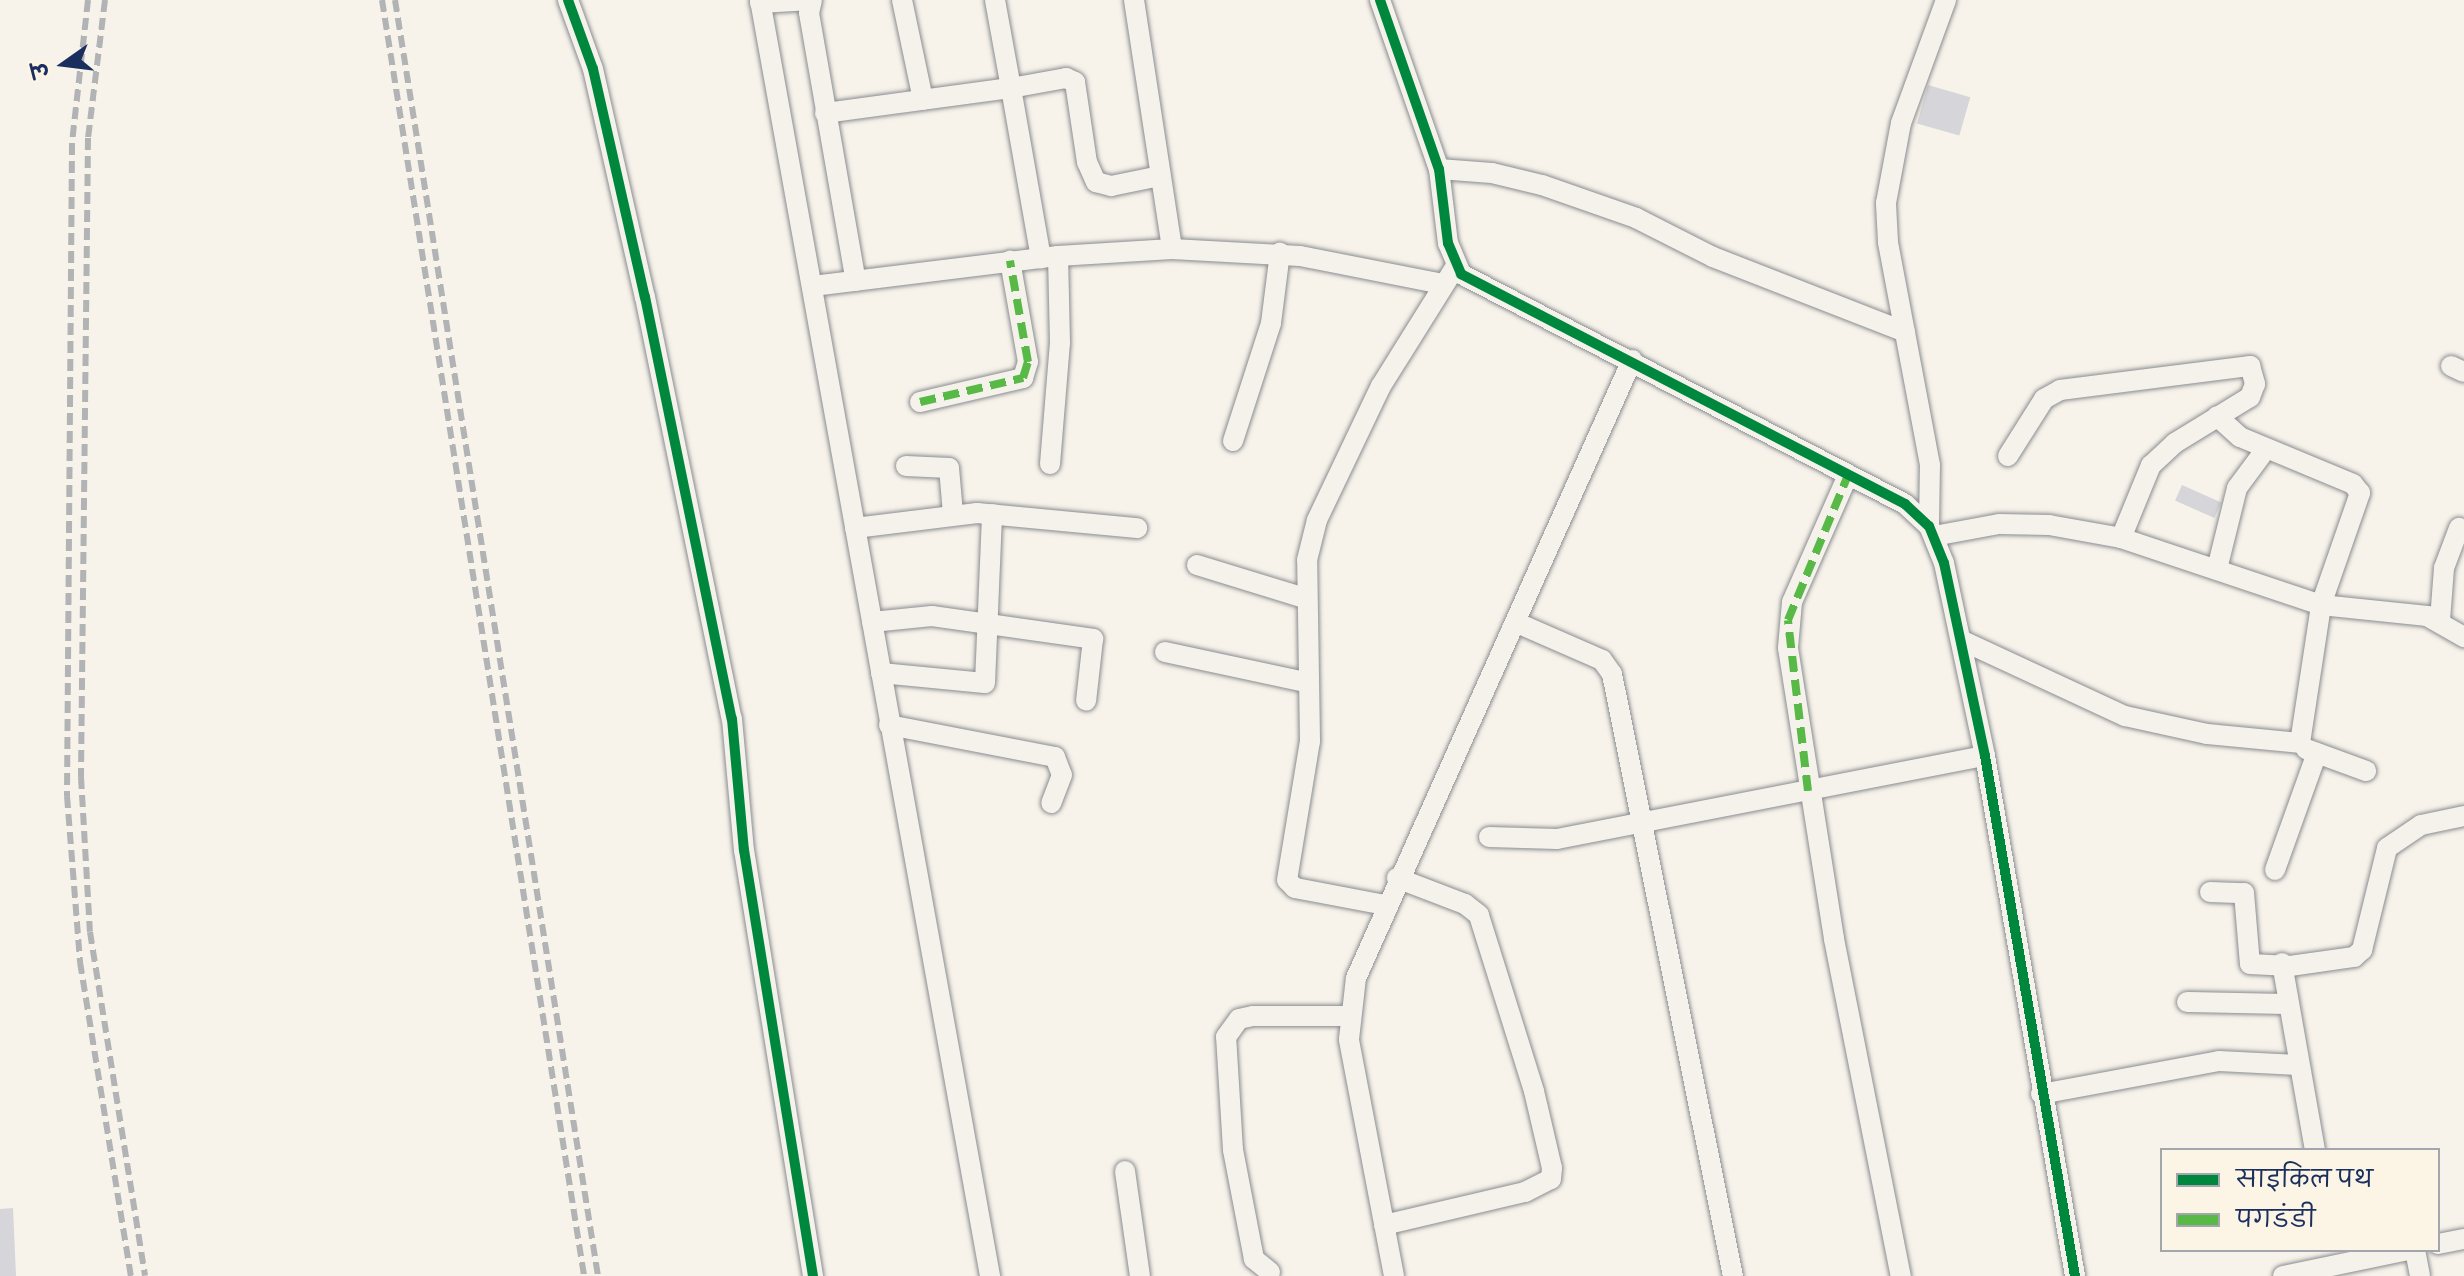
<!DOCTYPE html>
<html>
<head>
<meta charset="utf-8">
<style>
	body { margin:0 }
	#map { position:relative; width:2464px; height:1276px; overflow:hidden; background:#f7f3ea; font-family:Itim,"Playpen Sans Deva",sans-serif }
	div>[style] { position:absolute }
	.building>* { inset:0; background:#d5d5da; transform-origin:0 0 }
	.roads { filter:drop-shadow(0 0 2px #8a8c91) drop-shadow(0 0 2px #8a8c91) }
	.minor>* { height:20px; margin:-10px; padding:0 10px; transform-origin:10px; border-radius:10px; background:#f5f2ec }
	.rail>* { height:6px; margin-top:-3px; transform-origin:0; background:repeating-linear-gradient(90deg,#b2b3b4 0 12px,transparent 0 18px) }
	.quiet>* { height:8px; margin-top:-4px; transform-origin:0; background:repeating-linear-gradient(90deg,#58b947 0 16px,transparent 0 24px) }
	.cycleway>* { height:10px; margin:-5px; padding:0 5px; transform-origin:5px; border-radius:5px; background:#00873e }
	span { translate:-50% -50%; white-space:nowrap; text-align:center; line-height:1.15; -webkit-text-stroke:8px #fcf5e5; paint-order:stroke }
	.legend { position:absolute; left:2160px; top:1148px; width:280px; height:104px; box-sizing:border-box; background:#fcf5e5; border:2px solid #a2a6af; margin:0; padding:10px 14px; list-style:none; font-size:24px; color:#1b2f5e }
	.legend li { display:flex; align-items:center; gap:16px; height:40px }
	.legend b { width:40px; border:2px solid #a2a6af }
	.north { position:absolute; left:24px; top:24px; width:80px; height:80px; -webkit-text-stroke:6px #fcf5e5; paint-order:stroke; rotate:256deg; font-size:22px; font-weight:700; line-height:32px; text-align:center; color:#1b2f5e }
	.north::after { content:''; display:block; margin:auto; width:28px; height:36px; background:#1b2f5e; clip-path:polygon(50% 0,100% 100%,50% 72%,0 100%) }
</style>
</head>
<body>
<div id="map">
	<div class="building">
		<div style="left:1928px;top:85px;width:44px;height:40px;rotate:16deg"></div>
		<div style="left:2182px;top:485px;width:43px;height:17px;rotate:24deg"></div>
		<div style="clip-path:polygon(13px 1208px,16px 1276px,0 1276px,0 1209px)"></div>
	</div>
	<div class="roads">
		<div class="minor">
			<div style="left:568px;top:0;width:73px;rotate:70.1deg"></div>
			<div style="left:593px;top:69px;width:234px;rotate:77.2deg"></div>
			<div style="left:645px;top:297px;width:431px;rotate:78.4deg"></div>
			<div style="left:732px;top:719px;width:132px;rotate:84.8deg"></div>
			<div style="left:744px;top:850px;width:432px;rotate:80.8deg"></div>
			<div style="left:760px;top:0;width:1297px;rotate:79.78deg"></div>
			<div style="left:812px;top:0;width:13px;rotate:103deg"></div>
			<div style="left:809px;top:13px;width:272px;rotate:80.1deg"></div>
			<div style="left:902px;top:0;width:102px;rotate:78.1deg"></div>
			<div style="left:995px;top:0;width:89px;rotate:79.7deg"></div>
			<div style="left:1011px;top:88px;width:56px;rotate:-10.3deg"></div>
			<div style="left:1066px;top:78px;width:10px;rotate:24deg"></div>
			<div style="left:1075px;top:82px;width:81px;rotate:81.5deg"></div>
			<div style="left:1087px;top:162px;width:22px;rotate:66deg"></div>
			<div style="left:1096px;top:182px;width:16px;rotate:15deg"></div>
			<div style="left:1111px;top:186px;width:50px;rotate:-11.5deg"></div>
			<div style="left:1134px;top:0;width:252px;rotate:81.3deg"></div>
			<div style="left:1380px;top:0;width:179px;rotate:70.8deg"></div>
			<div style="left:1439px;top:169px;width:75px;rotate:83.1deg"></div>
			<div style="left:1448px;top:243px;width:34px;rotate:67deg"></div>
			<div style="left:1461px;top:274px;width:500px;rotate:27.38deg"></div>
			<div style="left:1905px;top:504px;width:33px;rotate:43deg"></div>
			<div style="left:1929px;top:526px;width:40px;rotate:68deg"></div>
			<div style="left:1944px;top:563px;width:197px;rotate:78deg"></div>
			<div style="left:1985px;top:756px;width:528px;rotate:80.18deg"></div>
			<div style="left:760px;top:3px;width:51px;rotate:-3.4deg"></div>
			<div style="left:825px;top:113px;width:188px;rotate:-7.7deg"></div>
			<div style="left:1011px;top:88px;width:173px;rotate:80deg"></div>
			<div style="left:1439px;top:169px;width:53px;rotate:4.3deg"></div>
			<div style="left:1492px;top:173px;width:51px;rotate:13.5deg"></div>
			<div style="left:1542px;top:185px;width:100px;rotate:19.3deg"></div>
			<div style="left:1636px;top:218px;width:86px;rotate:26.9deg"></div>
			<div style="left:1713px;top:257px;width:206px;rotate:21.3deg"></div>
			<div style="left:813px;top:286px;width:247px;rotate:-7deg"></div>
			<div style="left:1058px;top:256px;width:114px;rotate:-3.5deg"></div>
			<div style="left:1172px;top:249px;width:128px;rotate:3.1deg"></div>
			<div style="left:1300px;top:256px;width:146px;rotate:11.1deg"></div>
			<div style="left:2451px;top:366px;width:14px;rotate:25deg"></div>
			<div style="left:920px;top:402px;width:106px;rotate:-13.1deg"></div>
			<div style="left:1023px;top:378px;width:17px;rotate:-73deg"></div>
			<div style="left:1028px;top:362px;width:103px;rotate:-100.1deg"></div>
			<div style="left:1233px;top:441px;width:124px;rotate:-72.1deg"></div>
			<div style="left:1271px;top:323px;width:71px;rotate:-82.7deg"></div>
			<div style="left:2008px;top:456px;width:67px;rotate:-57.7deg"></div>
			<div style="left:2044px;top:399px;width:18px;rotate:-29deg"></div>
			<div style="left:2060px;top:390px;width:192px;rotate:-7.2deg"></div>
			<div style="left:2250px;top:366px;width:19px;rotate:74deg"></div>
			<div style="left:2255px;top:384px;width:14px;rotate:111deg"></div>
			<div style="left:2250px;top:397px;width:88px;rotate:148.5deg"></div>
			<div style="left:2175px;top:443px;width:33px;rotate:137deg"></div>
			<div style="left:2151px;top:465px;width:79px;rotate:112.3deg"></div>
			<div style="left:1050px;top:464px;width:121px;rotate:-85.3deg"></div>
			<div style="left:1060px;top:343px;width:87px;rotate:-91.3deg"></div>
			<div style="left:906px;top:466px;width:43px;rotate:2.7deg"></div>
			<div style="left:949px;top:468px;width:46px;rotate:85deg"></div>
			<div style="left:1848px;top:475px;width:139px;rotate:113.8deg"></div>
			<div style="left:1792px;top:602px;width:46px;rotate:95deg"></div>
			<div style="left:1788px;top:648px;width:295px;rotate:81deg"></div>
			<div style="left:1834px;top:939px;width:344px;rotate:78.8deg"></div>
			<div style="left:1929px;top:526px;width:61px;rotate:-89.1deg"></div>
			<div style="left:1930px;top:465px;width:227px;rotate:-100.7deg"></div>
			<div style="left:1888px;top:242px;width:39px;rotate:-93deg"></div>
			<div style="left:1886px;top:203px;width:81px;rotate:-79.4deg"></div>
			<div style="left:1901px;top:123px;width:131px;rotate:-69.9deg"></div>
			<div style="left:855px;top:528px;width:123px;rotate:-7deg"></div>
			<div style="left:977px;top:513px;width:161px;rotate:5.4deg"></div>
			<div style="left:1934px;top:536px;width:66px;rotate:-10.5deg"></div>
			<div style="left:1999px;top:524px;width:50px;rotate:1.1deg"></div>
			<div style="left:2049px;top:525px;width:73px;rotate:10.2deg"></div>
			<div style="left:2121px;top:538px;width:211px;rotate:18.5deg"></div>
			<div style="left:2321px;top:605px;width:107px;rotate:5.9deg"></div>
			<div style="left:2427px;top:616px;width:43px;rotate:29.6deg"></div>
			<div style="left:1197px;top:565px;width:112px;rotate:17.1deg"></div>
			<div style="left:2217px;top:569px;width:83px;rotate:-76.1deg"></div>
			<div style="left:2237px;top:488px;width:49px;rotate:-53.4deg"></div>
			<div style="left:2440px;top:620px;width:52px;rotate:-85.6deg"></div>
			<div style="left:2444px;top:568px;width:43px;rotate:-69.4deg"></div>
			<div style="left:872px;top:622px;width:60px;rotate:-5.7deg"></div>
			<div style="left:932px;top:616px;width:163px;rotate:8.1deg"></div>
			<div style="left:1093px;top:639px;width:62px;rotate:96.4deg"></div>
			<div style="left:1515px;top:622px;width:95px;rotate:23.6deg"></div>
			<div style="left:1602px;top:660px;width:17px;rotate:54deg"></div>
			<div style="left:1612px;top:674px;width:614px;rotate:78.64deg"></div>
			<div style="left:1961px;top:640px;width:181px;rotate:24.9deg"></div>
			<div style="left:2125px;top:716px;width:84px;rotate:12.4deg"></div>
			<div style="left:2207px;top:734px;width:93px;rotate:5.5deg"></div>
			<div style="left:2300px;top:743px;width:140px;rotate:-81.3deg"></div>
			<div style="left:2321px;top:605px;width:119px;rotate:-70.8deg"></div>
			<div style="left:2360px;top:493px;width:11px;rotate:-128deg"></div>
			<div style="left:2353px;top:484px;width:122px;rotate:-157.4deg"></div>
			<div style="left:2240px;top:437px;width:31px;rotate:-138deg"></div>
			<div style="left:1165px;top:652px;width:147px;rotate:12.1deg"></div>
			<div style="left:881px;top:673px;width:104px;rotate:5.5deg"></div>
			<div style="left:985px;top:683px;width:169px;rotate:-87.6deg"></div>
			<div style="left:889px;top:725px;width:169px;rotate:10.9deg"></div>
			<div style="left:1055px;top:757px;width:19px;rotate:69deg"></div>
			<div style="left:1062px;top:775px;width:30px;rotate:111deg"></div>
			<div style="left:2306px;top:749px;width:64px;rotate:20.1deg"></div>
			<div style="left:1489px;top:837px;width:68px;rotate:1.7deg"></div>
			<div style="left:1557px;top:839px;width:436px;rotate:-11deg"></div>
			<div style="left:2275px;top:870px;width:124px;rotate:-70.3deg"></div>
			<div style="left:2210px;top:892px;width:34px;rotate:2deg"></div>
			<div style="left:2244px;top:893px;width:71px;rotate:85.2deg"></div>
			<div style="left:2250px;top:964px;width:40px;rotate:2.9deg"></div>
			<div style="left:2290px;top:966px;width:65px;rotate:-8deg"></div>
			<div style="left:2354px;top:957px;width:11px;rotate:-41deg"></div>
			<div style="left:2362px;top:950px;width:105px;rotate:-76.2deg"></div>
			<div style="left:2387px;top:848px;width:41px;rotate:-34.1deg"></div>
			<div style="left:2421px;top:825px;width:44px;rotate:-11.8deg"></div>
			<div style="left:1385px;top:905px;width:92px;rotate:-169.3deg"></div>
			<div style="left:1295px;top:888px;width:11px;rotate:-135deg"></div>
			<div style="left:1287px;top:880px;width:141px;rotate:-80.6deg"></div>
			<div style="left:1310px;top:741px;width:181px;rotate:-90.9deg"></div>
			<div style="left:1307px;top:560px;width:41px;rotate:-76deg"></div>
			<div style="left:1317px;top:520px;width:148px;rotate:-64.5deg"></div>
			<div style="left:1381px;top:386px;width:142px;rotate:-58deg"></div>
			<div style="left:2282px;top:963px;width:190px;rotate:80deg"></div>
			<div style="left:2187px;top:1002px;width:101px;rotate:1.1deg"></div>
			<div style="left:2041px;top:1094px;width:181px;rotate:-10.5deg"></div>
			<div style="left:2219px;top:1061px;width:79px;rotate:2.9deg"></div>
			<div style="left:1125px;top:1171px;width:106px;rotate:81.9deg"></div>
			<div style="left:1384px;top:1225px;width:145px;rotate:-13.2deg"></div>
			<div style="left:1525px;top:1192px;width:29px;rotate:-27deg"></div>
			<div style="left:1551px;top:1179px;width:11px;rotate:-85deg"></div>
			<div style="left:1552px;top:1168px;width:79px;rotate:-103.2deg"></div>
			<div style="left:1534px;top:1091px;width:184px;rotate:-107.4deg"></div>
			<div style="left:1479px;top:915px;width:18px;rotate:-142deg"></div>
			<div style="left:1465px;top:904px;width:73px;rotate:-159.1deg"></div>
			<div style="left:2438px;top:1244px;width:26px;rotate:-11deg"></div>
			<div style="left:2415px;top:1250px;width:26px;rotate:79deg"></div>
			<div style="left:1270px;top:1272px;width:21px;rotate:-141deg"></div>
			<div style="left:1254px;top:1259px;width:111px;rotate:-100.9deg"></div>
			<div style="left:1233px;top:1150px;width:113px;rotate:-93.5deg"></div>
			<div style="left:1226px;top:1037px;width:22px;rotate:-54deg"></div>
			<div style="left:1239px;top:1019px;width:14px;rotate:-12deg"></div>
			<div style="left:1253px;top:1016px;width:96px"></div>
			<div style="left:1394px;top:1276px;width:241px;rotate:-100.8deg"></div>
			<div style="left:1349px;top:1039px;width:61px;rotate:-83.5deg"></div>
			<div style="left:1356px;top:978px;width:677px;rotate:-65.93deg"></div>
			<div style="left:2283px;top:1276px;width:128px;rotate:-11.7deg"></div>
		</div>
	</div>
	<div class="rail">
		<div style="left:88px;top:0;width:144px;rotate:96.4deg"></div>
		<div style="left:72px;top:143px;width:653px;rotate:90.44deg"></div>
		<div style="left:67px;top:796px;width:167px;rotate:85.5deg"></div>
		<div style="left:80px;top:962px;width:318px;rotate:80.8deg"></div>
		<div style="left:105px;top:0;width:139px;rotate:97deg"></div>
		<div style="left:88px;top:138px;width:639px;rotate:90.63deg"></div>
		<div style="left:81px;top:777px;width:155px;rotate:86.7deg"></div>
		<div style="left:90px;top:932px;width:348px;rotate:80.9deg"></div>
		<div style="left:382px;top:0;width:1292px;rotate:81deg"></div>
		<div style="left:395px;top:0;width:1292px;rotate:80.96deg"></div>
	</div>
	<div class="quiet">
		<div style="left:920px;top:402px;width:106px;rotate:-13.1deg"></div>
		<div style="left:1023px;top:378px;width:17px;rotate:-73deg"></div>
		<div style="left:1028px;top:362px;width:103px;rotate:-100.1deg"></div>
		<div style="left:1808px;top:791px;width:172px;rotate:-96.7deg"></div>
		<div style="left:1788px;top:620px;width:157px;rotate:-67.5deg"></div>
	</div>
	<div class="cycleway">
		<div style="left:568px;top:0;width:73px;rotate:70.1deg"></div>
		<div style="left:593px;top:69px;width:234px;rotate:77.2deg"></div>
		<div style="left:645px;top:297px;width:431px;rotate:78.4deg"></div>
		<div style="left:732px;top:719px;width:132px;rotate:84.8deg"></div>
		<div style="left:744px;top:850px;width:432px;rotate:80.8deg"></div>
		<div style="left:1380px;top:0;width:179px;rotate:70.8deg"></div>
		<div style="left:1439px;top:169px;width:75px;rotate:83.1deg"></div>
		<div style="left:1448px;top:243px;width:34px;rotate:67deg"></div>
		<div style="left:1461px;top:274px;width:500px;rotate:27.38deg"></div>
		<div style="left:1905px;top:504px;width:33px;rotate:43deg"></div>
		<div style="left:1929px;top:526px;width:40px;rotate:68deg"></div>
		<div style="left:1944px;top:563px;width:197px;rotate:78deg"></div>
		<div style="left:1985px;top:756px;width:528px;rotate:80.18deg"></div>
	</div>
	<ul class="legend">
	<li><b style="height:10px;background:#00873e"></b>साइकिल पथ</li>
	<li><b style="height:10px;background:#58b947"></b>पगडंडी</li>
	</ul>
	<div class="north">उ</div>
</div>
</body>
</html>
